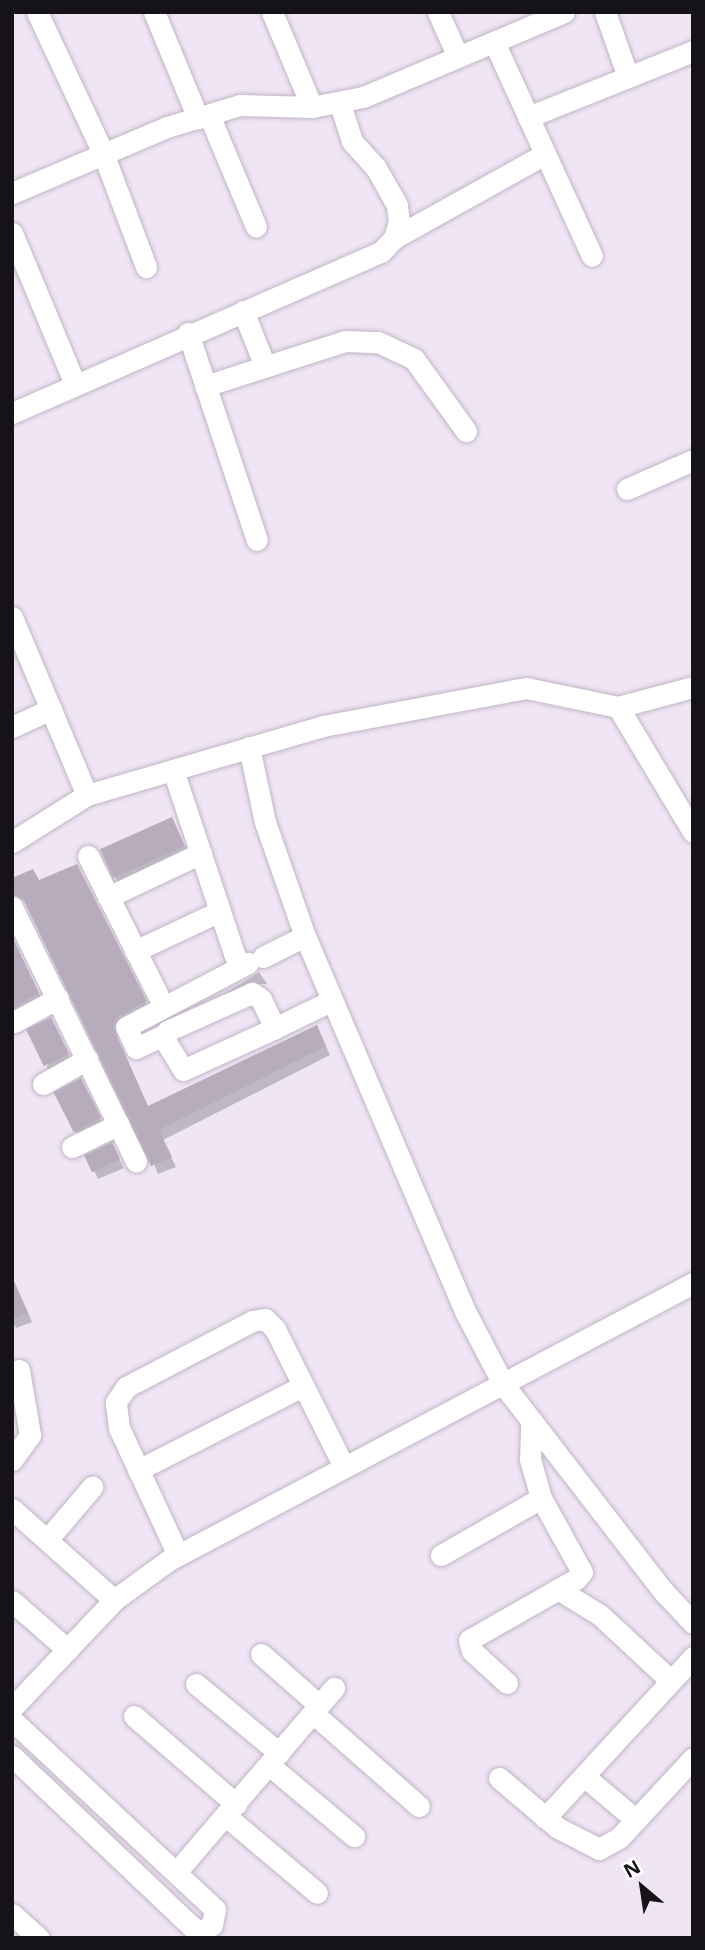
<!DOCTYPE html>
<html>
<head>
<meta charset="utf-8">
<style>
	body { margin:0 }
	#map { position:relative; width:705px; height:1950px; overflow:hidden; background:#f0e5f5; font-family:"Open Sans",sans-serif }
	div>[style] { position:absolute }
	.shadow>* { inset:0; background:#0003; transform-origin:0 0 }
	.building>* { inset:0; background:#b6acbb; transform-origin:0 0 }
	.roads { filter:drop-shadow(0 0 2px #c0b6c5) drop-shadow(0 0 2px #c0b6c5) }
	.minor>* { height:21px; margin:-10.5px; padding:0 10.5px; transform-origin:10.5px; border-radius:10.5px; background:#fff }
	span { translate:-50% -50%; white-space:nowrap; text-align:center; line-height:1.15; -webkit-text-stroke:7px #fff; paint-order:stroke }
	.frame { position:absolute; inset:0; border:14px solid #161318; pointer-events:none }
	.north { position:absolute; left:607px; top:1852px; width:70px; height:70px; -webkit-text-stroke:5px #fff; paint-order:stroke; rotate:331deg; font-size:19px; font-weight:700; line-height:28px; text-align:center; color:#161318 }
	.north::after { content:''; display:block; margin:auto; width:24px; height:32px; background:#161318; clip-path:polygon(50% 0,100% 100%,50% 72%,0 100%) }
</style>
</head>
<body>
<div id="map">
	<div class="shadow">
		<div style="left:172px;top:819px;width:45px;height:76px;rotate:65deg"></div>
		<div style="clip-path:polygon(82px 875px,150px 1011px,124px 1025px,117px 1037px,148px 1107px,322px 1037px,330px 1055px,163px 1140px,176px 1167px,158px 1174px,39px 882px)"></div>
		<div style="clip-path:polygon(12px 936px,43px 1002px,18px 1016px,12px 1005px)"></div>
		<div style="clip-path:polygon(259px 972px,267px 984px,250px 984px,218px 998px)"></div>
		<div style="clip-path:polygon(55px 1028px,73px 1063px,52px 1075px,47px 1067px)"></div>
		<div style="clip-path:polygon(85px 1088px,104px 1127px,80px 1139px,75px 1131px)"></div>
		<div style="clip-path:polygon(116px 1153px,124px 1168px,98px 1179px,87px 1156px)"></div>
		<div style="clip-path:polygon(12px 1276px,32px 1322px,16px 1328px,12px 1321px)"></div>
	</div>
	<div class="building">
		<div style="left:172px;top:817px;width:32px;height:79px;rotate:66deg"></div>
		<div style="clip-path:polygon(77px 864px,147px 1001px,119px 1016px,113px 1027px,148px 1106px,317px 1025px,326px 1046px,159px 1130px,172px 1157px,151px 1166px,24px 901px,12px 894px,12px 878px,33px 869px,39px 880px)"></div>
		<div style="clip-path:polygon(12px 937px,39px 993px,12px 1008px)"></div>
		<div style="left:51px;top:1017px;width:41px;height:28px;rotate:64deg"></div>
		<div style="left:81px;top:1078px;width:45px;height:31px;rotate:63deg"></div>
		<div style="left:112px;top:1142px;width:19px;height:31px;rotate:65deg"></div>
		<div style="clip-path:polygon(12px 1277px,28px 1313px,12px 1319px)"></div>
	</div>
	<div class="roads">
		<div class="minor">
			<div style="left:37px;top:12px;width:156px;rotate:64.9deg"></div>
			<div style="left:103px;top:153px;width:122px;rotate:69.3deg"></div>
			<div style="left:154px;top:12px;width:115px;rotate:67.5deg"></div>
			<div style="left:272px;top:12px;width:103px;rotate:67.2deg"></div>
			<div style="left:438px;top:12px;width:49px;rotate:66deg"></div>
			<div style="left:605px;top:12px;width:66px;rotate:70.5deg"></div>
			<div style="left:494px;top:42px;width:235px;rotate:65.4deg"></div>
			<div style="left:209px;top:115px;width:121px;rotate:67.2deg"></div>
			<div style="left:528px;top:117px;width:178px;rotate:-21.8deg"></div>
			<div style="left:12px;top:193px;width:168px;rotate:-23.1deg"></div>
			<div style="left:167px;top:127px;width:76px;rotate:-16.8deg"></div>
			<div style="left:240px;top:105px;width:72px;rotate:1.6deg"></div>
			<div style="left:312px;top:107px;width:52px;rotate:-11.1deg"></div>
			<div style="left:363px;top:97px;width:218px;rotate:-22.9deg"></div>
			<div style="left:12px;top:233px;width:164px;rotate:67.4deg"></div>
			<div style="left:394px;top:238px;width:173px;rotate:-29.1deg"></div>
			<div style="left:243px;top:311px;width:59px;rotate:68.2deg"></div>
			<div style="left:188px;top:333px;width:218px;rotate:71.6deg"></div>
			<div style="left:205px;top:386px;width:147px;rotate:-17.8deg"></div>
			<div style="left:345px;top:341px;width:33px;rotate:2deg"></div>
			<div style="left:378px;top:342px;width:40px;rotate:25deg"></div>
			<div style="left:414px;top:359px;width:89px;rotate:54.2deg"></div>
			<div style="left:12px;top:413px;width:403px;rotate:-23.6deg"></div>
			<div style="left:381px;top:252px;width:19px;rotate:-47deg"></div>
			<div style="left:394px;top:238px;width:17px;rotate:-73deg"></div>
			<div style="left:399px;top:222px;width:17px;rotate:-97deg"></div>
			<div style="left:397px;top:205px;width:43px;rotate:-119.6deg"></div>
			<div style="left:376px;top:168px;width:36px;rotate:-132deg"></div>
			<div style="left:352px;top:141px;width:38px;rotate:-108deg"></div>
			<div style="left:627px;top:489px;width:72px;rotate:-23.7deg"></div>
			<div style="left:12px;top:617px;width:193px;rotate:67.2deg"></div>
			<div style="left:618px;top:707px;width:146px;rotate:59deg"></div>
			<div style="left:12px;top:727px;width:43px;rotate:-24.8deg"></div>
			<div style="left:249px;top:747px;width:77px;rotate:78deg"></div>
			<div style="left:265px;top:822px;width:121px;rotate:70.7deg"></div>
			<div style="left:305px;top:936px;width:412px;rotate:66.9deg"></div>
			<div style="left:467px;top:1315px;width:78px;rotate:62.4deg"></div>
			<div style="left:503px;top:1384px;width:262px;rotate:52.3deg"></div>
			<div style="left:663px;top:1591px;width:44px;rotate:46.8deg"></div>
			<div style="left:173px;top:770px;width:196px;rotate:71.6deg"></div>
			<div style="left:12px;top:842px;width:89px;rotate:-32.1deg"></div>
			<div style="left:87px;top:795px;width:246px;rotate:-16.3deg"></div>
			<div style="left:323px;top:726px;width:207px;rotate:-10.6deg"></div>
			<div style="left:526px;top:688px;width:94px;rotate:11.7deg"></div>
			<div style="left:618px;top:707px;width:78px;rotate:-14.9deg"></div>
			<div style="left:88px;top:856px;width:156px;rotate:63.3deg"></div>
			<div style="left:108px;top:897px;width:103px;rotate:-25.3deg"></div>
			<div style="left:12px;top:907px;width:283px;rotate:64deg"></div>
			<div style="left:135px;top:951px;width:94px;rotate:-25.2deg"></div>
			<div style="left:263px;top:957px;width:47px;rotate:-26.6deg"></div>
			<div style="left:14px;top:1022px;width:50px;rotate:-28.6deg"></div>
			<div style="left:275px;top:1028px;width:32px;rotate:-116deg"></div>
			<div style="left:261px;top:999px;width:11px;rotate:-146deg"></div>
			<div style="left:252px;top:993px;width:93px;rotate:155.9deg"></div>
			<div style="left:167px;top:1031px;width:9px;rotate:111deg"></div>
			<div style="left:164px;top:1039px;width:36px;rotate:58deg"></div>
			<div style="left:183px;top:1070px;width:101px;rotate:-24.5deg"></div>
			<div style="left:275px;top:1028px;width:37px;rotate:-26deg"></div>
			<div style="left:308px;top:1012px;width:25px;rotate:-26deg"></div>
			<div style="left:164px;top:1035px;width:31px;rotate:155deg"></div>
			<div style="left:136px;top:1048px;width:23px;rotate:-115deg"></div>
			<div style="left:126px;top:1027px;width:138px;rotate:-27.7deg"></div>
			<div style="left:43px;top:1084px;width:51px;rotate:-29.6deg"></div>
			<div style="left:72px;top:1147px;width:52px;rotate:-26.1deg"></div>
			<div style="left:12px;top:1460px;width:31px;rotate:-54deg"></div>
			<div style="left:30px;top:1435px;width:66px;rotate:-99.6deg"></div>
			<div style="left:138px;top:1470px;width:185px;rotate:-27deg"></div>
			<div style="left:12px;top:1509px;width:137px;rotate:41.7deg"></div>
			<div style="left:47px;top:1540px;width:70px;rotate:-49.7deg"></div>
			<div style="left:178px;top:1555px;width:140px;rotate:-114.9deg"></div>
			<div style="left:119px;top:1428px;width:26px;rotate:-97deg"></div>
			<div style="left:116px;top:1402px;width:18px;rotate:-56deg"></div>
			<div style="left:126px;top:1387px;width:142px;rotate:-27.6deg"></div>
			<div style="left:252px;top:1321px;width:13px;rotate:-9deg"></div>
			<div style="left:265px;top:1319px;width:14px;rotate:45deg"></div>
			<div style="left:275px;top:1329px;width:154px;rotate:63.4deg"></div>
			<div style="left:441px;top:1555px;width:115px;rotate:-29.7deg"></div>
			<div style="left:558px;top:1589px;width:49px;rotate:31.8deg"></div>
			<div style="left:600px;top:1615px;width:97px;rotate:42.9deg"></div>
			<div style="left:12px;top:1601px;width:74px;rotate:41.2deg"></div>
			<div style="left:261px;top:1654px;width:77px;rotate:41.3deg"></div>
			<div style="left:507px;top:1683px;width:47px;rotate:-137.6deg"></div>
			<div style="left:472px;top:1651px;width:11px;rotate:-105deg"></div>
			<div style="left:469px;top:1640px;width:123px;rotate:-29.7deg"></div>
			<div style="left:576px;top:1579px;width:9px;rotate:-49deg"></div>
			<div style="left:582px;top:1572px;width:85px;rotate:-119deg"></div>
			<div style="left:541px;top:1498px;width:41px;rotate:-105.8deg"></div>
			<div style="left:530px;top:1459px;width:38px;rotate:-88deg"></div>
			<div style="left:196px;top:1684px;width:108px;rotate:39.7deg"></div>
			<div style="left:12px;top:1708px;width:149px;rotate:-46.6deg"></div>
			<div style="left:114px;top:1600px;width:68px;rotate:-36deg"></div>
			<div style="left:169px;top:1560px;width:593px;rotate:-27.86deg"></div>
			<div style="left:313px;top:1713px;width:141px;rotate:41.3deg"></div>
			<div style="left:134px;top:1716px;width:135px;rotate:40.8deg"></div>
			<div style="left:12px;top:1720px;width:277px;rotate:43deg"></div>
			<div style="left:215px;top:1909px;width:16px;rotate:101deg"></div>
			<div style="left:212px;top:1925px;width:14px;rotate:150deg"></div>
			<div style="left:200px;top:1932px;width:11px;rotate:-146deg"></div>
			<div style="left:191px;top:1926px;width:247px;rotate:-136.5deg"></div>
			<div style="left:269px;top:1765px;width:111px;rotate:39.9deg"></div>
			<div style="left:584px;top:1776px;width:68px;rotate:40.2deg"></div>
			<div style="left:499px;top:1778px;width:77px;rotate:40.3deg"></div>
			<div style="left:558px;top:1828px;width:46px;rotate:27.1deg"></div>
			<div style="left:599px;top:1849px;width:23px;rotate:-29deg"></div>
			<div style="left:619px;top:1838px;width:109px;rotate:-47.2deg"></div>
			<div style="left:226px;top:1816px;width:119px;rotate:40.2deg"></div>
			<div style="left:545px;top:1818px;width:219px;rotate:-47.4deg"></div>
			<div style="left:178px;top:1870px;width:240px;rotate:-49.4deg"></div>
			<div style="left:12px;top:1914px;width:36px;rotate:42deg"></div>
		</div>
	</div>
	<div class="frame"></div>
	<div class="north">N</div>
</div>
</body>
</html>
